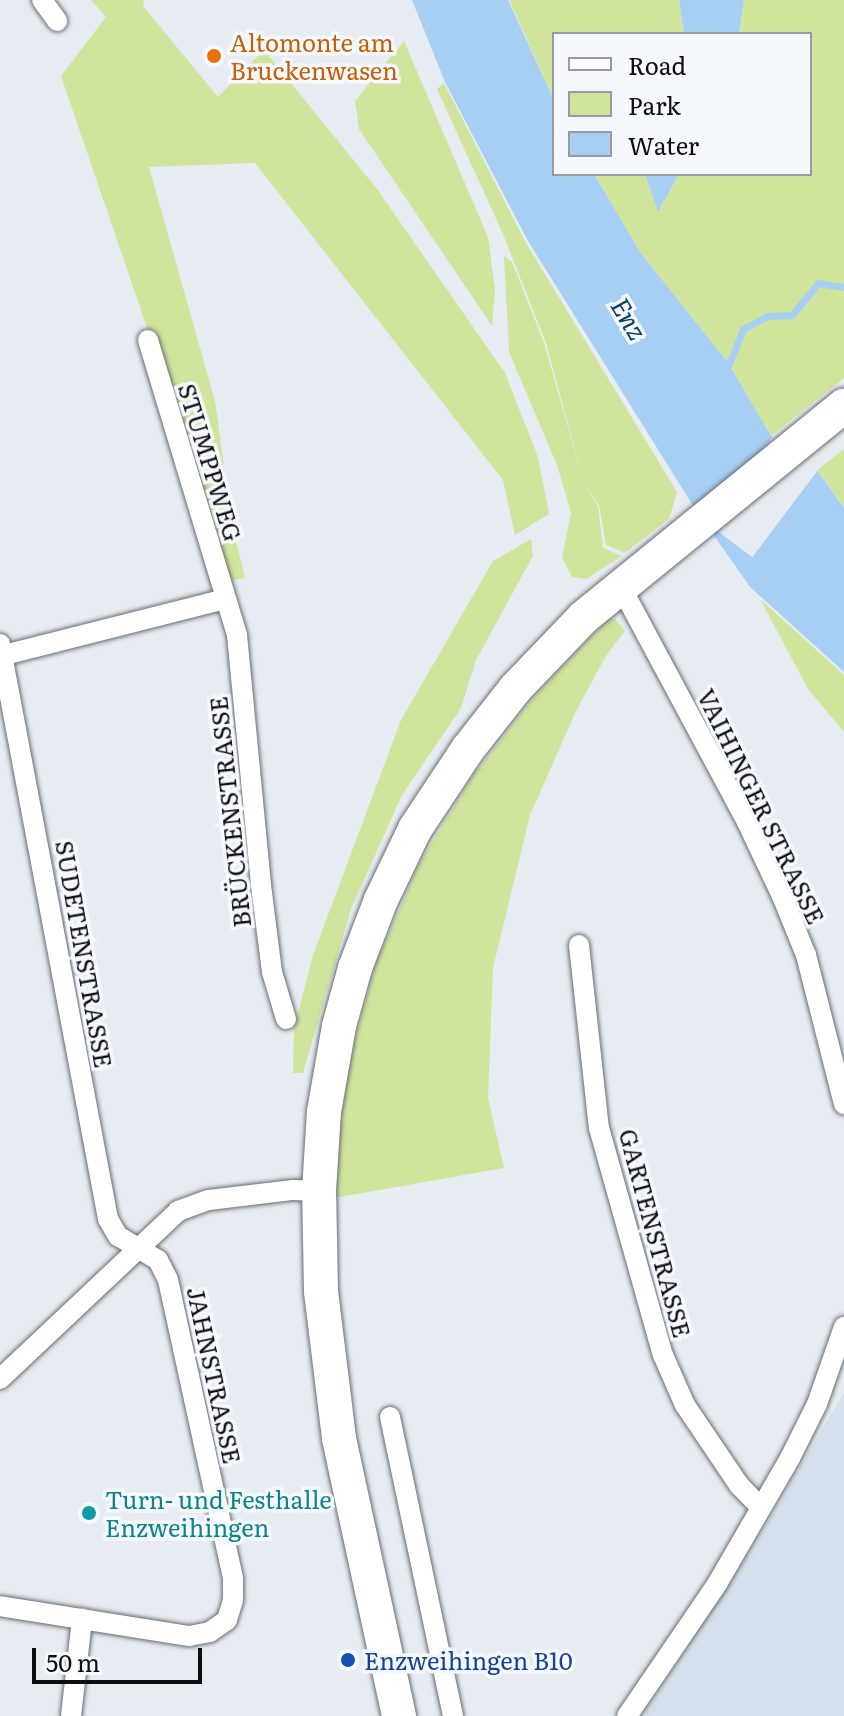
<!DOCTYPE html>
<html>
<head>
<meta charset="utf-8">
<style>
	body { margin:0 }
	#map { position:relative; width:844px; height:1716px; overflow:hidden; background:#e6ecf2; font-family:Literata,serif }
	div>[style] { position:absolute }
	.built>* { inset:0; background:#d5e0ec }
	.green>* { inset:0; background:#d1e49c }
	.water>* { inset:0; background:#a7cff3 }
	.pier>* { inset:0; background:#e6ecf2; transform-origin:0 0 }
	.stream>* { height:7px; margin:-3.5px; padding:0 3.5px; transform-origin:3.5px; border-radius:3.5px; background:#a7cff3 }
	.roads { filter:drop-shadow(0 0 2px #676c72) drop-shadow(0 0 2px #676c72) }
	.street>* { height:20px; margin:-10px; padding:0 10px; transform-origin:10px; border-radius:10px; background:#fff }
	.primary>* { height:34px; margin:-17px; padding:0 17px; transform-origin:17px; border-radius:17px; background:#fff }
	.dots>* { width:22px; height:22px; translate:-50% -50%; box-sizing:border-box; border:4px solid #f5f9fe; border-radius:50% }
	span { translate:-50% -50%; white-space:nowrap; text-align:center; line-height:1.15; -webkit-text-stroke:7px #f5f9fe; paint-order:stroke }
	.food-label { font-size:24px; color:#c56008 }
	.left { translate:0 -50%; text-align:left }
	.street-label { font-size:24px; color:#0d0e10 }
	.culture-label { font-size:24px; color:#0d838f }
	.transit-label { font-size:24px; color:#164399 }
	.water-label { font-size:26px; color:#094066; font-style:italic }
	.legend { position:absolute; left:552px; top:32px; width:260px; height:144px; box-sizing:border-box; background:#f5f9fe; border:2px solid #989b9f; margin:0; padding:10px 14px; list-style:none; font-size:24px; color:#0d0e10 }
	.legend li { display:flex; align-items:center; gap:16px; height:40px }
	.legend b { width:40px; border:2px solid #989b9f }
	.scale { position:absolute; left:32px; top:1648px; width:170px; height:36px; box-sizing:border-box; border:4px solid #0d0e10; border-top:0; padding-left:10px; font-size:24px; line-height:28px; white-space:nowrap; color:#0d0e10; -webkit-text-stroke:6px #f5f9fe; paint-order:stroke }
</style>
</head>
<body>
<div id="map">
	<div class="built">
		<div style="clip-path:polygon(844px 1392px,844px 1716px,643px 1716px,764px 1529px)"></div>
	</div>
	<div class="green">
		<div style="clip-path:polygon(91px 0,144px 0,143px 6px,218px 97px,264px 50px,377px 189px,505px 373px,538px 457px,549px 514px,515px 535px,503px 480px,255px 163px,149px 167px,215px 401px,232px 525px,245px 578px,227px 581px,181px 427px,61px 76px,106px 17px)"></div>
		<div style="clip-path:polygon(509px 0,679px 0,684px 34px,554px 34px,554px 100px)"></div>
		<div style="clip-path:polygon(744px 0,844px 0,844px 378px,771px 436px,729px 364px,640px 252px,594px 174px,645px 174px,658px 212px,679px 174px,810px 174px,810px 34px,739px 34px)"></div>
		<div style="clip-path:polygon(404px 41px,488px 237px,495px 289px,492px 326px,359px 129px,355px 101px)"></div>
		<div style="clip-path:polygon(444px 83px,526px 243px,677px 492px,669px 519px,625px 553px,606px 545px,599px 505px,585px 485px,598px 506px,603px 548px,622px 556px,586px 579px,572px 577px,562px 557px,571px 513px,557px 465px,509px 352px,504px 256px,512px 262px,544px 343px,584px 483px,546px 343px,503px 234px,437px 89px)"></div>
		<div style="clip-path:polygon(844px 449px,844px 507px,817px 470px)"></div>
		<div style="clip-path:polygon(531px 539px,533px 556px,476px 660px,461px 708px,402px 795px,351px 909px,303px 1073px,293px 1073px,294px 1029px,313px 955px,401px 720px,493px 561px)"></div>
		<div style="clip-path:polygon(760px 599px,844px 675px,844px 732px,808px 689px)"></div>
		<div style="clip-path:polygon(608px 619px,615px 619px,625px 631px,607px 654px,577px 709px,530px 815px,493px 968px,488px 1098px,504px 1168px,334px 1198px,334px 1149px,348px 1065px,376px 963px,419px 864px,472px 777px,534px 697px)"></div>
	</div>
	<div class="water">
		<div style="clip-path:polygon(412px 0,508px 0,554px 100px,554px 174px,594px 174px,640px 252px,729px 364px,771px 436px,817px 470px,844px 508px,844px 672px,750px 587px,692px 504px,528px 241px,445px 82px)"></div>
		<div style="clip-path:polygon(679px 0,744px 0,739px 34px,684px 34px)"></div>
		<div style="clip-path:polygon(645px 174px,679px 174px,658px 212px)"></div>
	</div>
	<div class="pier">
		<div style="left:775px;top:434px;width:56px;height:112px;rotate:37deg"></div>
	</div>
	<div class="stream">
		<div style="left:729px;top:364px;width:38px;rotate:-68deg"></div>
		<div style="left:743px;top:329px;width:27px;rotate:-28deg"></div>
		<div style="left:767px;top:316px;width:25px;rotate:-2deg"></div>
		<div style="left:792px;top:315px;width:41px;rotate:-50.9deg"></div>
		<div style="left:818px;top:283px;width:26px;rotate:9deg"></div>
	</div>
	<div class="roads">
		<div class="street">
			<div style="left:42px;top:0;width:26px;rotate:54deg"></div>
			<div style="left:148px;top:340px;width:308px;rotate:73.2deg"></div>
			<div style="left:237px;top:635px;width:259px;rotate:84.5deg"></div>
			<div style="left:262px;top:893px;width:80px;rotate:82.8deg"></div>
			<div style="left:272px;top:972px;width:49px;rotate:73.4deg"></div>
			<div style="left:621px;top:587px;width:267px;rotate:61.8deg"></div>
			<div style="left:747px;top:822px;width:82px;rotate:64.7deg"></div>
			<div style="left:782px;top:896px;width:64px;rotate:67.9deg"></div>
			<div style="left:806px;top:955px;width:154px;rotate:75.7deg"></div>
			<div style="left:0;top:644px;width:585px;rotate:79.36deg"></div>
			<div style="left:108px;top:1219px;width:20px;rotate:60deg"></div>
			<div style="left:118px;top:1236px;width:47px;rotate:31deg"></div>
			<div style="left:158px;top:1260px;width:22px;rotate:63deg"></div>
			<div style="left:168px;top:1280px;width:306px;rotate:77.7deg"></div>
			<div style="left:233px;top:1579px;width:21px;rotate:90deg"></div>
			<div style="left:233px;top:1600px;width:21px;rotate:107deg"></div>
			<div style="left:227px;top:1620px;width:21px;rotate:145deg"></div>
			<div style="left:210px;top:1632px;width:21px;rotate:169deg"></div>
			<div style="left:189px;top:1636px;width:191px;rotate:-171deg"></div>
			<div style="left:4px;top:655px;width:228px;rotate:-14.2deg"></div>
			<div style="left:579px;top:945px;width:184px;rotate:83.8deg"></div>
			<div style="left:599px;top:1128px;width:236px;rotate:74.3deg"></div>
			<div style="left:663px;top:1355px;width:55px;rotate:66.3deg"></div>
			<div style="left:685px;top:1405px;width:97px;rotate:56deg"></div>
			<div style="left:739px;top:1485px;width:30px;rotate:46deg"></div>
			<div style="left:0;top:1379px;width:245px;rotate:-43.3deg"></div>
			<div style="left:178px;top:1211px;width:33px;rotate:-20deg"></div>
			<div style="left:209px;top:1200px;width:85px;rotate:-6.8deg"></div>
			<div style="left:293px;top:1190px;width:26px;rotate:2deg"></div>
			<div style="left:390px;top:1417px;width:306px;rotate:78.1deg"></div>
			<div style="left:71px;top:1716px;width:98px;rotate:-83.5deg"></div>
			<div style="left:627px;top:1716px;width:160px;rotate:-55.7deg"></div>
			<div style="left:717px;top:1584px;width:146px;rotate:-59.9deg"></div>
			<div style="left:790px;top:1458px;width:60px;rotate:-63.4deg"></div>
			<div style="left:817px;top:1404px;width:82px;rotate:-70.7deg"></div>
		</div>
		<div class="primary">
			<div style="left:399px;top:1716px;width:284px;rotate:-102.2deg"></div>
			<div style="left:339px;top:1438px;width:148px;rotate:-97deg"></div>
			<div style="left:321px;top:1291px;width:100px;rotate:-91.1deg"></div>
			<div style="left:319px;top:1191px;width:79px;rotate:-86.4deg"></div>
			<div style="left:324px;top:1112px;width:87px;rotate:-80.1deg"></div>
			<div style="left:339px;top:1026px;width:60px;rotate:-74.6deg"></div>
			<div style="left:355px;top:968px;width:73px;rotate:-69.1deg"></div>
			<div style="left:381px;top:900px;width:79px;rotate:-64.4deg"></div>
			<div style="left:415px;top:829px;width:96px;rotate:-56.5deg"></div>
			<div style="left:468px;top:749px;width:76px;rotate:-51.9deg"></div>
			<div style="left:515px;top:689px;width:100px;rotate:-46.2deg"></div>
			<div style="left:584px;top:617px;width:335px;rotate:-39.1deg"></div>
		</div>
	</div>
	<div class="dots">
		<div style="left:214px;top:56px;background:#e8710a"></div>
		<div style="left:89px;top:1513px;background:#0f9aa8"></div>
		<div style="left:348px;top:1660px;background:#1a4fb4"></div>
	</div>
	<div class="food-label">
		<span class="left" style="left:230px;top:56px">Altomonte am<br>Bruckenwasen</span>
	</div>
	<div class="street-label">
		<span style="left:211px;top:462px;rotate:73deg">STUMPPWEG</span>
		<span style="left:762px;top:806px;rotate:64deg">VAIHINGER STRASSE</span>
		<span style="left:229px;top:812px;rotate:-96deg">BRÜCKENSTRASSE</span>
		<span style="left:85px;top:954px;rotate:80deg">SUDETENSTRASSE</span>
		<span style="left:656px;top:1233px;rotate:75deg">GARTENSTRASSE</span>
		<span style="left:215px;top:1375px;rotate:78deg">JAHNSTRASSE</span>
	</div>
	<div class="culture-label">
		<span class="left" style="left:105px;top:1513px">Turn- und Festhalle<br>Enzweihingen</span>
	</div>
	<div class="transit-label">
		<span class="left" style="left:364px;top:1660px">Enzweihingen B10</span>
	</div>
	<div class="water-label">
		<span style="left:630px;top:318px;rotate:59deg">Enz</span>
	</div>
	<ul class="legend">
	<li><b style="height:10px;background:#fff"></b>Road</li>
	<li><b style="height:22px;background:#d1e49c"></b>Park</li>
	<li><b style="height:22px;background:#a7cff3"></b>Water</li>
	</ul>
	<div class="scale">50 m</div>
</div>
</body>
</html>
